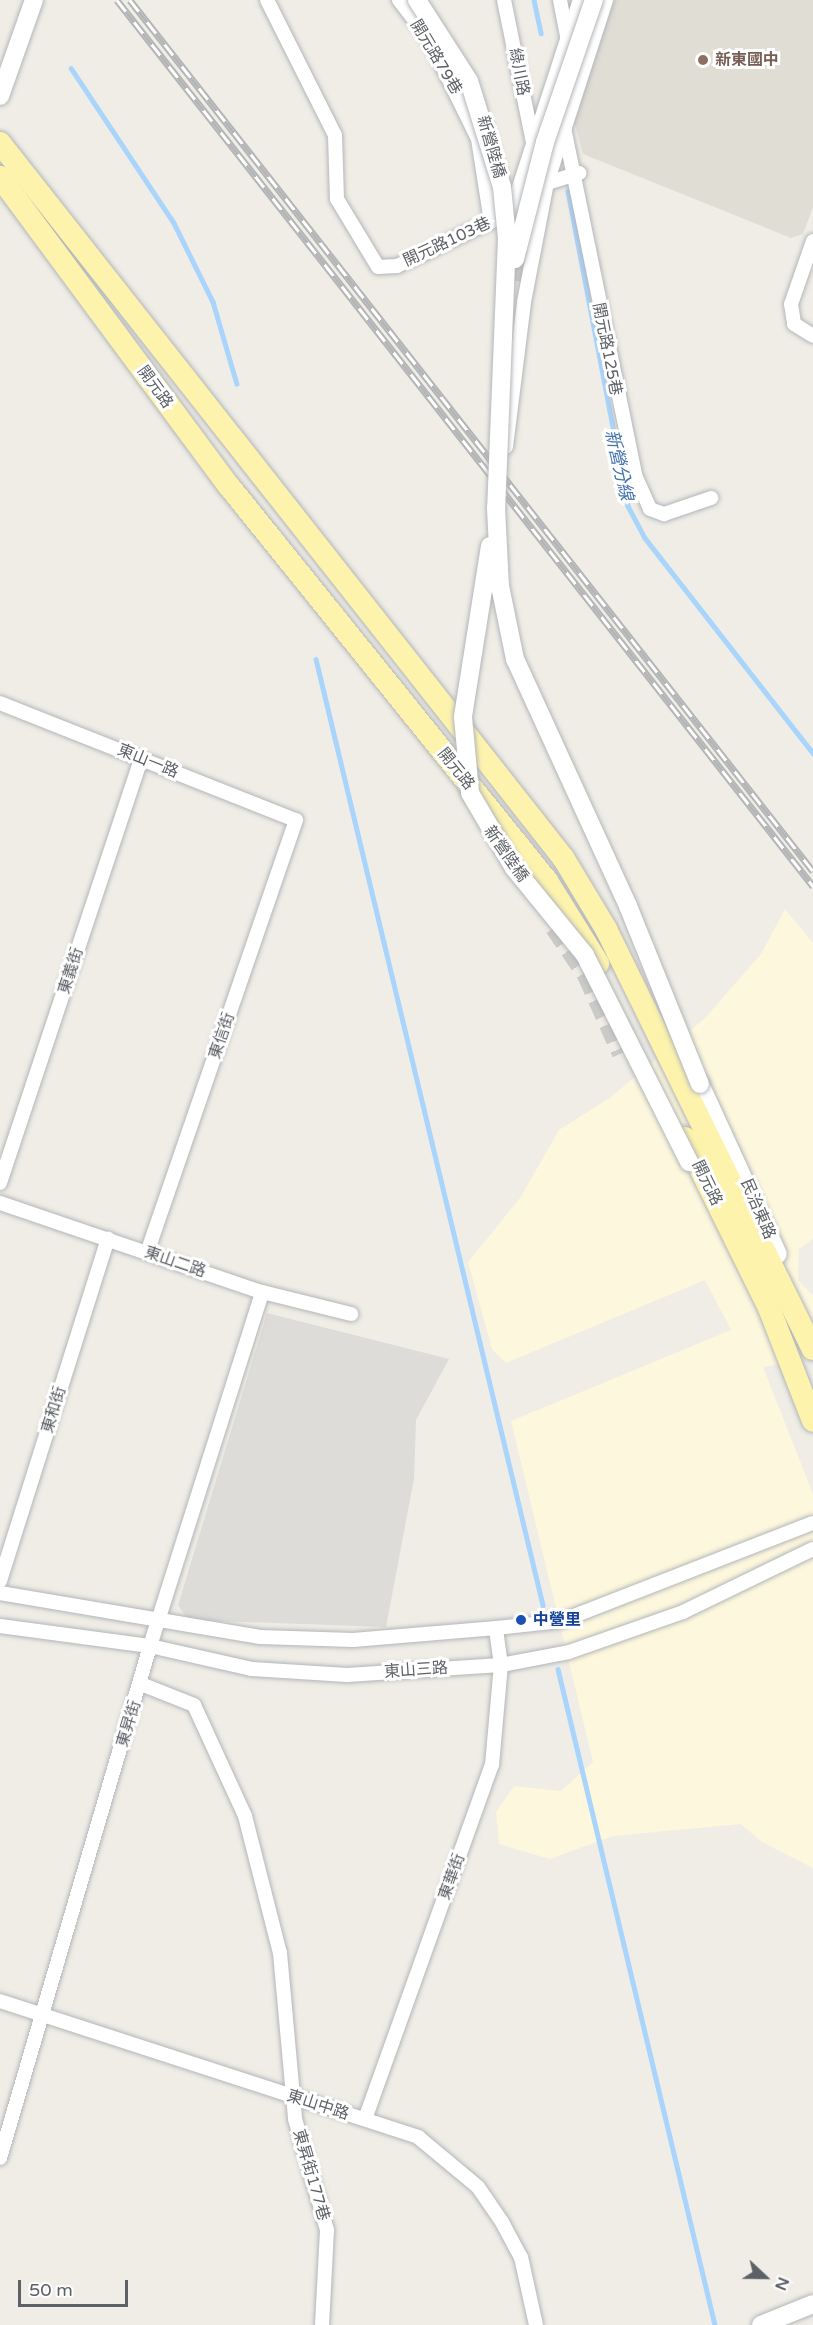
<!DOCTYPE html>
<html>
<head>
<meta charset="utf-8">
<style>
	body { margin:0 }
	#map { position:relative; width:813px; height:2325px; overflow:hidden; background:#efede6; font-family:"Varela Round","Noto Sans TC",sans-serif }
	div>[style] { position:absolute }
	.commercial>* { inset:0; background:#fdf7dd }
	.industrial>* { inset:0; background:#dedcd8 }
	.education>* { inset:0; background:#dfddd4 }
	.stream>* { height:4.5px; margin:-2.25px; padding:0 2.25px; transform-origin:2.25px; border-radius:2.25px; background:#a9d4fc }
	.tertiary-tunnel>* { height:18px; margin-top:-9px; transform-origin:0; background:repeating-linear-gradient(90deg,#cacac6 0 18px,transparent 0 27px) }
	.roads { filter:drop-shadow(0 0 2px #b3b6ba) drop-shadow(0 0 2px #b3b6ba) }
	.minor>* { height:14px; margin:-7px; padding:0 7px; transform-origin:7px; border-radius:7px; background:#fff }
	.tertiary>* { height:18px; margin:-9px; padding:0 9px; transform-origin:9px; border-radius:9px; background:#fff }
	.primary>* { height:22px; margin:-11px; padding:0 11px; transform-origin:11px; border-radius:11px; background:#fdf3ad }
	.rail>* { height:7px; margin-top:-3.5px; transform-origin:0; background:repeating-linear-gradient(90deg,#fff 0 14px,#b4b5b6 0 28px); box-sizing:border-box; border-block:2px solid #b4b5b6 }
	.bridges { filter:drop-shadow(0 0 2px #b3b6ba) drop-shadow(0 0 2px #b3b6ba) }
	.tertiary-bridge>* { height:18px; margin:-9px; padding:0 9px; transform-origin:9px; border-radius:9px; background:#fff }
	.dots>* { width:16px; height:16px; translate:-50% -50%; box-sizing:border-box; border:3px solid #fff; border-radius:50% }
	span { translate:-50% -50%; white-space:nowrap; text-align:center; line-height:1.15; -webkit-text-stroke:6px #fff; paint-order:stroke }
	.street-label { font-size:16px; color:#5d6166 }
	.education-label { font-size:16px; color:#785e54; font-weight:700 }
	.left { translate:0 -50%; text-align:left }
	.transit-label { font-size:16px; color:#164399; font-weight:700 }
	.water-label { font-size:18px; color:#4574ae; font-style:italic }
	.north { position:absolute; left:735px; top:2247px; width:60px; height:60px; -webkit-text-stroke:4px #fff; paint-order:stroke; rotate:112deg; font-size:16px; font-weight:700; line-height:24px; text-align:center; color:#5d6166 }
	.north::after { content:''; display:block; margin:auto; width:21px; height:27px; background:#5d6166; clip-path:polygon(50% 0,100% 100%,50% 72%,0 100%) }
	.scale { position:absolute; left:18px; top:2280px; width:110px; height:27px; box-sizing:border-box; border:3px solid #5d6166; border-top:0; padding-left:8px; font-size:18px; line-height:21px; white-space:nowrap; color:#5d6166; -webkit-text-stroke:4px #fff; paint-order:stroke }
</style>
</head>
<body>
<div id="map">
	<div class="commercial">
		<div style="clip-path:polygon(785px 909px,813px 943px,813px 1239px,799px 1249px,798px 1280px,813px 1296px,813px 1359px,763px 1367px,813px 1494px,813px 1868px,762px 1842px,741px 1824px,613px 1836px,550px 1859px,499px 1844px,496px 1812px,514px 1786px,561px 1791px,593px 1762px,511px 1421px,731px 1330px,705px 1280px,506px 1363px,492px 1349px,468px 1262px,520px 1198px,559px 1130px,611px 1097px,705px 1018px,761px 954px)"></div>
	</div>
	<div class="industrial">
		<div style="clip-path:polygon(267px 1313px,449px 1359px,416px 1420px,414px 1479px,386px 1627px,188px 1620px,178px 1605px)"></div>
	</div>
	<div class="education">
		<div style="clip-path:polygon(614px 0,813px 0,813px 207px,803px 234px,791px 238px,583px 154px,574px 121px)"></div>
	</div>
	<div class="stream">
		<div style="left:534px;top:0;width:34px;rotate:78deg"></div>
		<div style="left:71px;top:68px;width:186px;rotate:56.4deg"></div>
		<div style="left:174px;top:223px;width:88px;rotate:63.7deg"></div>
		<div style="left:213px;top:302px;width:85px;rotate:73.7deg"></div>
		<div style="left:568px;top:191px;width:321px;rotate:79.2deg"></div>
		<div style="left:628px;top:506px;width:36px;rotate:62deg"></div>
		<div style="left:645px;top:538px;width:273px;rotate:52deg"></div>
		<div style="left:316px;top:659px;width:973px;rotate:76.51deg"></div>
		<div style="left:558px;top:1669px;width:675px;rotate:76.54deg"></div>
	</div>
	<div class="tertiary-tunnel">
		<div style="left:523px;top:282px;width:56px;rotate:-83.9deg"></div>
		<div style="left:554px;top:928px;width:57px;rotate:55.8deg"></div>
		<div style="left:586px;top:975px;width:86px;rotate:66.1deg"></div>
	</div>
	<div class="roads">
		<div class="minor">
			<div style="left:267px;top:0;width:151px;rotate:63.3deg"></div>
			<div style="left:335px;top:135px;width:64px;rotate:88.2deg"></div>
			<div style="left:337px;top:199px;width:79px;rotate:58.9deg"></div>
			<div style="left:378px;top:267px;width:19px;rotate:-3deg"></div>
			<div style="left:397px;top:266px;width:40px;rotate:-25deg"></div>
			<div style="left:433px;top:249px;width:85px;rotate:-25.7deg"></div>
			<div style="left:510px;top:212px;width:47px;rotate:-38.1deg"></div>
			<div style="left:547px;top:183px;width:34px;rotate:-17deg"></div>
			<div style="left:399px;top:0;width:49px;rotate:52.4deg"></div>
			<div style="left:429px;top:39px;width:111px;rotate:63.9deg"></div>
			<div style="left:478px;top:139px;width:84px;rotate:81.1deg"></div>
			<div style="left:504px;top:0;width:145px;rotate:78.5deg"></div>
			<div style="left:560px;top:0;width:37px;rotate:79deg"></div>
			<div style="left:563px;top:123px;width:359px;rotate:78.4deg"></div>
			<div style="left:635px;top:475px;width:37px;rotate:66deg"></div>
			<div style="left:650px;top:509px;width:15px;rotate:20deg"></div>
			<div style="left:664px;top:514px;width:50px;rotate:-18.8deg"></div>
			<div style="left:511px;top:212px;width:223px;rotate:-72deg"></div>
			<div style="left:813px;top:241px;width:67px;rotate:109.2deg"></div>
			<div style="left:791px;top:304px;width:20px;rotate:81deg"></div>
			<div style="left:794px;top:324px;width:22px;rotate:32deg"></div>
			<div style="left:506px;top:447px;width:146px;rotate:-82.9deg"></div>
			<div style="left:524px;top:302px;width:121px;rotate:-79.1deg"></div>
			<div style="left:547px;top:183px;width:192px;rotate:-72.1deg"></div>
			<div style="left:0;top:703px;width:318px;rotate:21.6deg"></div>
			<div style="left:296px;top:820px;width:457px;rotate:109deg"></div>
			<div style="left:0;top:1183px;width:447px;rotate:-71.6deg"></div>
			<div style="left:0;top:1203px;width:277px;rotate:18.8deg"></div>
			<div style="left:262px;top:1292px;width:92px;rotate:13.9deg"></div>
			<div style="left:0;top:1581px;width:359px;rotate:-72.5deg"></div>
			<div style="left:0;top:1593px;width:264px;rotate:9.6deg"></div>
			<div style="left:260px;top:1637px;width:93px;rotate:1.8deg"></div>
			<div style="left:353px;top:1640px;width:144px;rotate:-4.8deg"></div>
			<div style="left:496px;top:1628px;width:65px;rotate:-6.1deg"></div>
			<div style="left:561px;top:1621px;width:270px;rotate:-21.3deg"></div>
			<div style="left:0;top:1626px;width:151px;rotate:7.6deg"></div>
			<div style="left:150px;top:1646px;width:105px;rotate:12.7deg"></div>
			<div style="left:252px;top:1669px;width:95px;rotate:3.6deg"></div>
			<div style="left:347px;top:1675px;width:154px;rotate:-3.7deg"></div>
			<div style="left:501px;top:1665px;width:69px;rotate:-10.8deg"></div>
			<div style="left:569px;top:1652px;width:121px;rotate:-19.3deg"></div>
			<div style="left:683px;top:1612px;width:144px;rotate:-25.9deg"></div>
			<div style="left:141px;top:1684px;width:57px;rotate:21.6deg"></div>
			<div style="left:194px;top:1705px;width:122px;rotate:65.3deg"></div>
			<div style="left:245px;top:1816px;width:141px;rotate:75.7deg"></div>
			<div style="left:280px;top:1953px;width:167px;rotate:84.8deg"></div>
			<div style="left:295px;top:2119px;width:116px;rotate:73.9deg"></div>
			<div style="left:327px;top:2230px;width:95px;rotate:93deg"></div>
			<div style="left:0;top:2001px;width:440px;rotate:18deg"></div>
			<div style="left:418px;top:2137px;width:78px;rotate:39.8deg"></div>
			<div style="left:478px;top:2187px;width:42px;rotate:55.6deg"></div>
			<div style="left:502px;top:2222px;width:40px;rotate:62deg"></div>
			<div style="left:521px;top:2257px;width:70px;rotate:77.6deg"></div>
			<div style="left:365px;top:2119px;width:376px;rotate:-70.3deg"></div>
			<div style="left:492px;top:1765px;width:100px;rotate:-84.9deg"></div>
			<div style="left:501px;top:1665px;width:37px;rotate:-98deg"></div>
			<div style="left:0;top:2158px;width:534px;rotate:-73.67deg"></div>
			<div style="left:150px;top:1646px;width:371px;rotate:-72.4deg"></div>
		</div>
		<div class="tertiary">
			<div style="left:0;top:96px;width:102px;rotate:-70.5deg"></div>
			<div style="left:700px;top:1084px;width:187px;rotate:65.4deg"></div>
			<div style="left:761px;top:2325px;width:56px;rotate:-22deg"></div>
		</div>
		<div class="primary">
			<div style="left:0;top:143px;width:911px;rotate:51.77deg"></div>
			<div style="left:564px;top:859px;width:82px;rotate:59deg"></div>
			<div style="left:606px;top:929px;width:468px;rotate:63.8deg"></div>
			<div style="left:0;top:177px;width:385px;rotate:53.5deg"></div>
			<div style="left:229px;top:486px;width:507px;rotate:51.16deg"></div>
			<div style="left:547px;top:881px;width:97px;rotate:58.1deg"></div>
			<div style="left:685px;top:1138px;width:190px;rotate:63.7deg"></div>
			<div style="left:769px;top:1308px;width:121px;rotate:68.7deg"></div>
		</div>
	</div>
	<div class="rail">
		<div style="left:117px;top:0;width:1127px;rotate:51.85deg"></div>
		<div style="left:130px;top:0;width:1107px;rotate:51.9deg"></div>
	</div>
	<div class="bridges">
		<div class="tertiary-bridge">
			<div style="left:417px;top:0;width:96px;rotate:57.3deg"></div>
			<div style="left:469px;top:81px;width:111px;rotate:72.7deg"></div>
			<div style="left:502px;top:187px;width:51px;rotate:84.4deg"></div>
			<div style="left:507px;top:238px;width:270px;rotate:92.3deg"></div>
			<div style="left:496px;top:508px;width:78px;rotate:87.1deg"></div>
			<div style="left:500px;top:586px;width:75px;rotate:78.4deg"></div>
			<div style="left:515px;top:659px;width:272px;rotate:65.4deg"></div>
			<div style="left:628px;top:906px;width:192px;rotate:68deg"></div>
			<div style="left:515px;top:259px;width:121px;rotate:-75.6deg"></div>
			<div style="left:545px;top:142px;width:150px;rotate:-71deg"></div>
			<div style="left:490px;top:546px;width:173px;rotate:99deg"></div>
			<div style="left:463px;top:717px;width:76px;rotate:84.7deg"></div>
			<div style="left:470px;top:793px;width:87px;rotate:59.6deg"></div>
			<div style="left:514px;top:868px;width:112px;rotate:50.8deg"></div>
			<div style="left:585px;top:955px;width:232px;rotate:63.3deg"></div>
		</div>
	</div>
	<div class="dots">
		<div style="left:703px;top:60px;background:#8d6e63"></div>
		<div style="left:521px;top:1620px;background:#1a4fb4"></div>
	</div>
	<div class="street-label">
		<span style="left:436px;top:57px;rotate:59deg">開元路79巷</span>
		<span style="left:519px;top:72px;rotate:79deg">綠川路</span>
		<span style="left:491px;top:147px;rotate:74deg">新營陸橋</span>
		<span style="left:447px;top:242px;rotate:-25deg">開元路103巷</span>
		<span style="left:607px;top:349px;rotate:79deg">開元路125巷</span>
		<span style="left:155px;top:387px;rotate:54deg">開元路</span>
		<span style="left:148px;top:761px;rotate:22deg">東山一路</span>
		<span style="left:456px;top:769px;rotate:51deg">開元路</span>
		<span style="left:506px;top:854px;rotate:55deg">新營陸橋</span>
		<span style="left:71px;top:971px;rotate:-72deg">東義街</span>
		<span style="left:222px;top:1036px;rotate:-71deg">東信街</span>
		<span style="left:707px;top:1183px;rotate:64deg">開元路</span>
		<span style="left:758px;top:1209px;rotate:67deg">民治東路</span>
		<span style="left:175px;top:1262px;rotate:19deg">東山二路</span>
		<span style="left:54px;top:1410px;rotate:-73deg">東和街</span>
		<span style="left:416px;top:1670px;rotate:-4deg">東山三路</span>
		<span style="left:129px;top:1724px;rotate:-73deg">東昇街</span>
		<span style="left:452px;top:1877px;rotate:-70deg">東華街</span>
		<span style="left:318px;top:2105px;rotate:18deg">東山中路</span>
		<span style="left:311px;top:2175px;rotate:74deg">東昇街177巷</span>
	</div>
	<div class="education-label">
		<span class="left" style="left:715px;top:60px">新東國中</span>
	</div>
	<div class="transit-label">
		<span class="left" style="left:533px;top:1620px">中營里</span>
	</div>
	<div class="water-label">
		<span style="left:619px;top:465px;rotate:77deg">新營分線</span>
	</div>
	<div class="north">N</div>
	<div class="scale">50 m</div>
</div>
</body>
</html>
